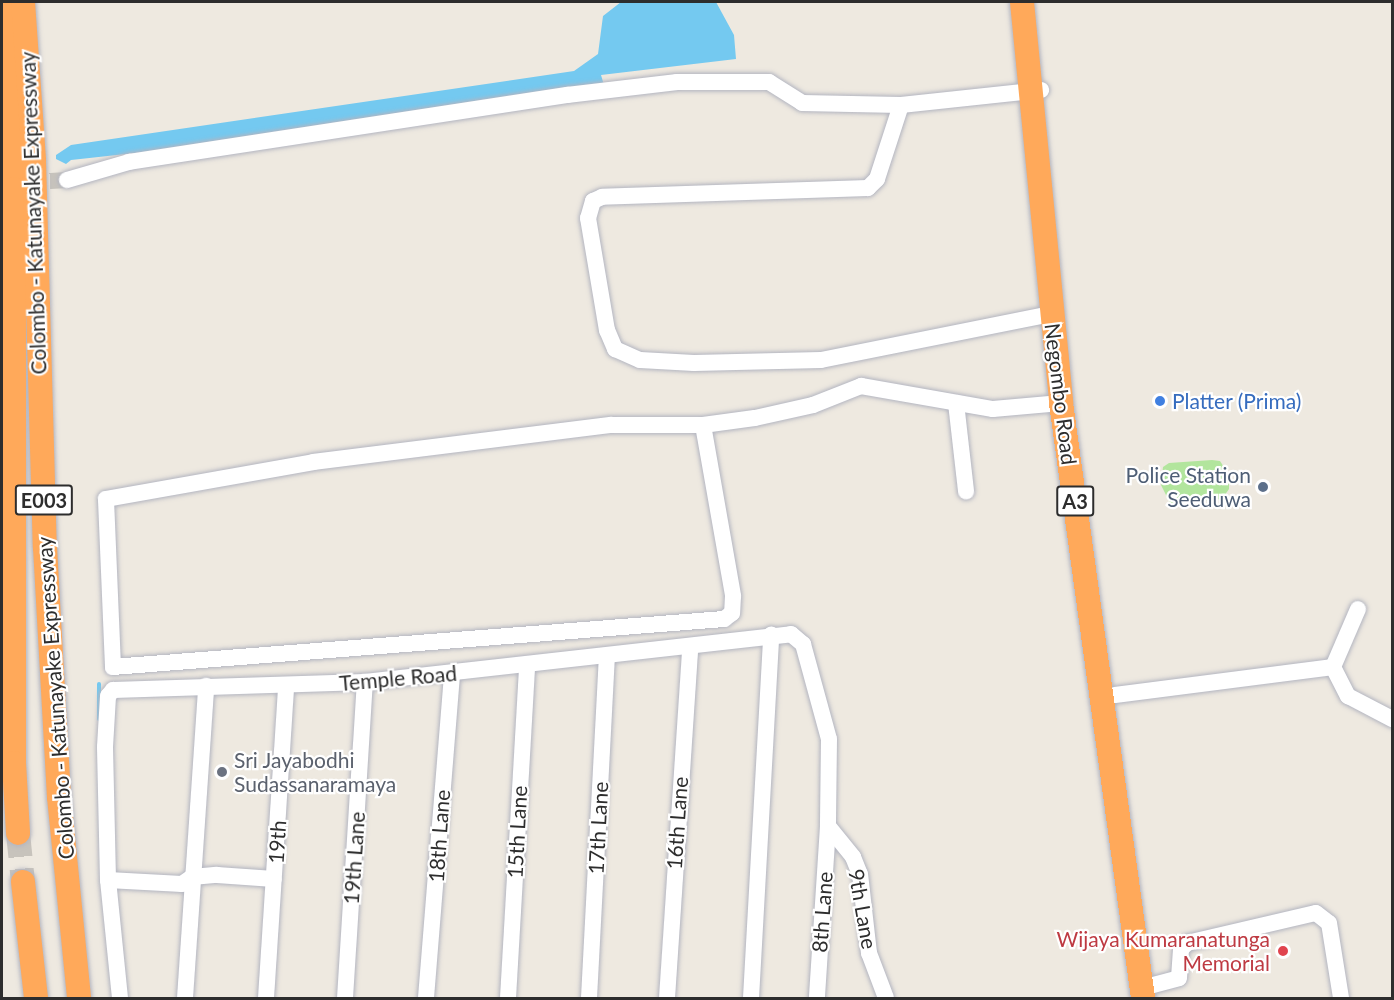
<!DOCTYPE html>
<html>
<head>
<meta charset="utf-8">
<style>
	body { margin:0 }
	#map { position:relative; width:1394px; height:1000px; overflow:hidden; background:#eee9e0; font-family:Lato,sans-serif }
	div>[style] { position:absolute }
	.green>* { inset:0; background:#b2e59d }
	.water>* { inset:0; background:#74c9f0 }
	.stream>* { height:4px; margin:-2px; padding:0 2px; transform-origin:2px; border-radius:2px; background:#74c9f0 }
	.minor-tunnel>* { height:16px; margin-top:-8px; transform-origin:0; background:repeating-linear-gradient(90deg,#c7c3bc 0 16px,transparent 0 24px) }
	.highway-tunnel>* { height:24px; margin-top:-12px; transform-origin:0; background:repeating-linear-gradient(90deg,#c7c3bc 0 24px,transparent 0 36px) }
	.roads { filter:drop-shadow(0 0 2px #b3b5c0) drop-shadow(0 0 2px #b3b5c0) }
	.minor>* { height:16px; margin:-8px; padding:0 8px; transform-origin:8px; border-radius:8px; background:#fff }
	.highway>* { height:24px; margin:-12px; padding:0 12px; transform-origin:12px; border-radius:12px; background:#ffa95a }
	.dots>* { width:16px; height:16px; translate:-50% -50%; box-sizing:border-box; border:3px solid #fff; border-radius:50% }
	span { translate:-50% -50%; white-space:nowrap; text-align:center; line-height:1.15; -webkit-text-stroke:4.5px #fff; paint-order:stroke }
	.shield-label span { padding:2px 4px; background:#fff; border:2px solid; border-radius:4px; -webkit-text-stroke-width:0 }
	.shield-label { font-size:20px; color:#2d2d2d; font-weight:700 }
	.street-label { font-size:21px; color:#2d2d2d }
	.shop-label { font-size:21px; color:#366cbe }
	.left { translate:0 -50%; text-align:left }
	.service-label { font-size:21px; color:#4e5e75 }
	.right { translate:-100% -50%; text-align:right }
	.worship-label { font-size:21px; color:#5b616d }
	.health-label { font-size:21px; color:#be3a42 }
	.frame { position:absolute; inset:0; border:3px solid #2d2d2d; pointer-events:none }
</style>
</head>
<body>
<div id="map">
	<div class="green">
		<div style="clip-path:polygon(1212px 460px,1220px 461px,1229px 475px,1229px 489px,1222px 499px,1170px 503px,1161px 485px,1163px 467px,1169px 463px)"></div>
	</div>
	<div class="water">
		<div style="clip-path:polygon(621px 2px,716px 2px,734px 35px,736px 59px,601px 75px,604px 85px,227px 143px,71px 160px,66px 164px,56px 159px,56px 155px,71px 145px,574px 71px,598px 54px,603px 16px)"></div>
	</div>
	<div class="stream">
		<div style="left:99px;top:684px;width:35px;rotate:90deg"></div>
	</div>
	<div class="minor-tunnel">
		<div style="left:2px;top:184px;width:65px;rotate:-3.5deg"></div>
	</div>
	<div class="highway-tunnel">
		<div style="left:18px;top:833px;width:49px;rotate:84.2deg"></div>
	</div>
	<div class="roads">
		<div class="minor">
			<div style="left:901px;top:105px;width:78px;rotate:108deg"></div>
			<div style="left:877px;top:179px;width:13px;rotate:135deg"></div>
			<div style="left:868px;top:188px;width:266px;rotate:178.1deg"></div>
			<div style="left:602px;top:197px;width:10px;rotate:156deg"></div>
			<div style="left:593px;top:201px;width:18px;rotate:106deg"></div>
			<div style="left:588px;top:218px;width:114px;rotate:80.4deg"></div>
			<div style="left:607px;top:330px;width:21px;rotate:67deg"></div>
			<div style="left:615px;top:349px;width:27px;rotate:24deg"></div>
			<div style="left:640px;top:360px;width:54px;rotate:3.2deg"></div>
			<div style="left:694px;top:363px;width:127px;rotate:-1.4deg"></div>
			<div style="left:821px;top:360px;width:235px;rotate:-11.3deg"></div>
			<div style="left:67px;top:180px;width:65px;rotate:-16.2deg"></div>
			<div style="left:129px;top:162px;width:443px;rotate:-8.7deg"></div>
			<div style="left:567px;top:95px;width:111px;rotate:-6.7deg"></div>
			<div style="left:677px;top:82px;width:92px"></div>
			<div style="left:769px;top:82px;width:39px;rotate:32deg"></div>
			<div style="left:802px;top:103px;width:99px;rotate:1.2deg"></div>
			<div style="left:901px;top:105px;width:141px;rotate:-6.1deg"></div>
			<div style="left:956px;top:403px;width:89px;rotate:83.5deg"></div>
			<div style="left:703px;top:425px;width:174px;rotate:80deg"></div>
			<div style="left:733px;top:596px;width:17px;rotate:93deg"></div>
			<div style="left:732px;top:613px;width:10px;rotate:143deg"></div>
			<div style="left:724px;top:619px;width:613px;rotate:175.51deg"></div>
			<div style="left:113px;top:667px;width:168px;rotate:-92.4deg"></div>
			<div style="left:106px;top:499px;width:210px;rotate:-10.1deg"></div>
			<div style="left:313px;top:462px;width:301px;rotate:-7.1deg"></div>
			<div style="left:612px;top:425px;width:91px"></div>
			<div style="left:703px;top:425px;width:52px;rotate:-7.7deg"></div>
			<div style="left:755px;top:418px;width:59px;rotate:-12.6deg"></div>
			<div style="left:813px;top:405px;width:52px;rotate:-21.6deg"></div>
			<div style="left:861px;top:386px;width:134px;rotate:9.9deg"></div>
			<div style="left:993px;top:409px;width:68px;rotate:-5deg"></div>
			<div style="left:1333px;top:667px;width:33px;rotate:63deg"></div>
			<div style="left:1348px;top:696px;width:50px;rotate:27.6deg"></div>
			<div style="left:1115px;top:695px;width:220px;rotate:-7.3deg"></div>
			<div style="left:1333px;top:667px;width:63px;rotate:-66.7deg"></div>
			<div style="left:828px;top:826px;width:40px;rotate:51deg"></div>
			<div style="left:853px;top:857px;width:18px;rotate:68deg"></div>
			<div style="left:860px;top:874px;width:80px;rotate:83.5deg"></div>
			<div style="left:869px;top:953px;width:48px;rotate:69.3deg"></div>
			<div style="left:108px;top:880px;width:74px;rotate:3.1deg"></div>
			<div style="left:182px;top:884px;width:12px;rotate:-35deg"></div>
			<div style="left:192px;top:877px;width:25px;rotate:-5deg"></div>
			<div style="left:217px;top:875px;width:57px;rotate:4deg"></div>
			<div style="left:1142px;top:988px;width:38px;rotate:-15deg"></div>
			<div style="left:1179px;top:978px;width:29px;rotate:-86deg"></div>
			<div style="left:1181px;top:949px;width:8px;rotate:-45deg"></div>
			<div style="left:1187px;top:943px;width:132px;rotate:-13.1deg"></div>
			<div style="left:1316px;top:913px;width:16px;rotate:38deg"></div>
			<div style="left:1329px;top:923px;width:76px;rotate:80.9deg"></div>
			<div style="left:120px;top:998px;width:119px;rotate:-95.8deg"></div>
			<div style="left:108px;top:880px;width:133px;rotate:-91.3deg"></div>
			<div style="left:105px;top:747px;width:51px;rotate:-86.6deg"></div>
			<div style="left:108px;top:696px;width:8px;rotate:-50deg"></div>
			<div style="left:113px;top:690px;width:252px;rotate:-1.8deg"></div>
			<div style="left:365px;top:682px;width:429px;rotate:-6.4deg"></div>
			<div style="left:791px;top:634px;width:16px;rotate:40deg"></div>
			<div style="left:803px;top:644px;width:98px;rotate:74.7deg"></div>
			<div style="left:829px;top:739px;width:87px;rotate:90.7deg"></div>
			<div style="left:828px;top:826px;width:172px;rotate:93.7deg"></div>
			<div style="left:185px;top:998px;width:313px;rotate:-86.1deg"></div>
			<div style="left:266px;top:998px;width:313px;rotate:-86.3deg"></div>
			<div style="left:345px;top:998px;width:317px;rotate:-86.4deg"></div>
			<div style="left:426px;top:998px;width:326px;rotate:-85.4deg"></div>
			<div style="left:508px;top:998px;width:333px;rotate:-86.7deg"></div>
			<div style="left:589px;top:998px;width:341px;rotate:-87deg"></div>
			<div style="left:667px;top:998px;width:351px;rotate:-86.2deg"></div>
			<div style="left:751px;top:998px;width:364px;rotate:-86.8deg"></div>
		</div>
		<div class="highway">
			<div style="left:2px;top:2px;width:187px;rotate:86.3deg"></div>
			<div style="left:14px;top:189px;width:574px;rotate:90deg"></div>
			<div style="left:14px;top:763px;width:70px;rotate:86.7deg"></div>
			<div style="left:23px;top:2px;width:159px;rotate:86deg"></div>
			<div style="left:34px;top:161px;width:386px;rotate:88.4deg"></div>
			<div style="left:45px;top:547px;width:250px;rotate:86.8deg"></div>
			<div style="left:59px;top:797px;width:202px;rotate:84.3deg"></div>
			<div style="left:1022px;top:2px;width:403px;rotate:84.4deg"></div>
			<div style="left:1061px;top:403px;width:601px;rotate:82.15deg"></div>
			<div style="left:23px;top:882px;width:117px;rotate:83.6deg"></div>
		</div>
	</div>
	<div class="dots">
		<div style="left:1160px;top:401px;background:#3f7fe0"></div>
		<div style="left:1263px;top:487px;background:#5c6f8a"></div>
		<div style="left:222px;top:772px;background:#6b7280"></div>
		<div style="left:1283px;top:951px;background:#e0444e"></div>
	</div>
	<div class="shield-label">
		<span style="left:44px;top:500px">E003</span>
		<span style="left:1075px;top:501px">A3</span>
	</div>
	<div class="street-label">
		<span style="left:33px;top:213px;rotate:-92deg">Colombo - Katunayake Expressway</span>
		<span style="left:1061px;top:394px;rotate:83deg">Negombo Road</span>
		<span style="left:398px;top:678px;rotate:-5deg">Temple Road</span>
		<span style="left:55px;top:698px;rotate:-94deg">Colombo - Katunayake Expressway</span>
		<span style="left:677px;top:823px;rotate:-86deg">16th Lane</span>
		<span style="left:598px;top:828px;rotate:-87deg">17th Lane</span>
		<span style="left:517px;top:832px;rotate:-87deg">15th Lane</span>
		<span style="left:439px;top:836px;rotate:-86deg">18th Lane</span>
		<span style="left:277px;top:842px;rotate:-86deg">19th</span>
		<span style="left:354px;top:858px;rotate:-86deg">19th Lane</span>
		<span style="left:863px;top:909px;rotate:80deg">9th Lane</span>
		<span style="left:822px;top:912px;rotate:-86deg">8th Lane</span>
	</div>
	<div class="shop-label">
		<span class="left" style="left:1172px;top:401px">Platter (Prima)</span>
	</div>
	<div class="service-label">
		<span class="right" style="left:1251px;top:487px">Police Station<br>Seeduwa</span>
	</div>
	<div class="worship-label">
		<span class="left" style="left:234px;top:772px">Sri Jayabodhi<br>Sudassanaramaya</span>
	</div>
	<div class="health-label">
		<span class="right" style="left:1270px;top:951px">Wijaya Kumaranatunga<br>Memorial</span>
	</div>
	<div class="frame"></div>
</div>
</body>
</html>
